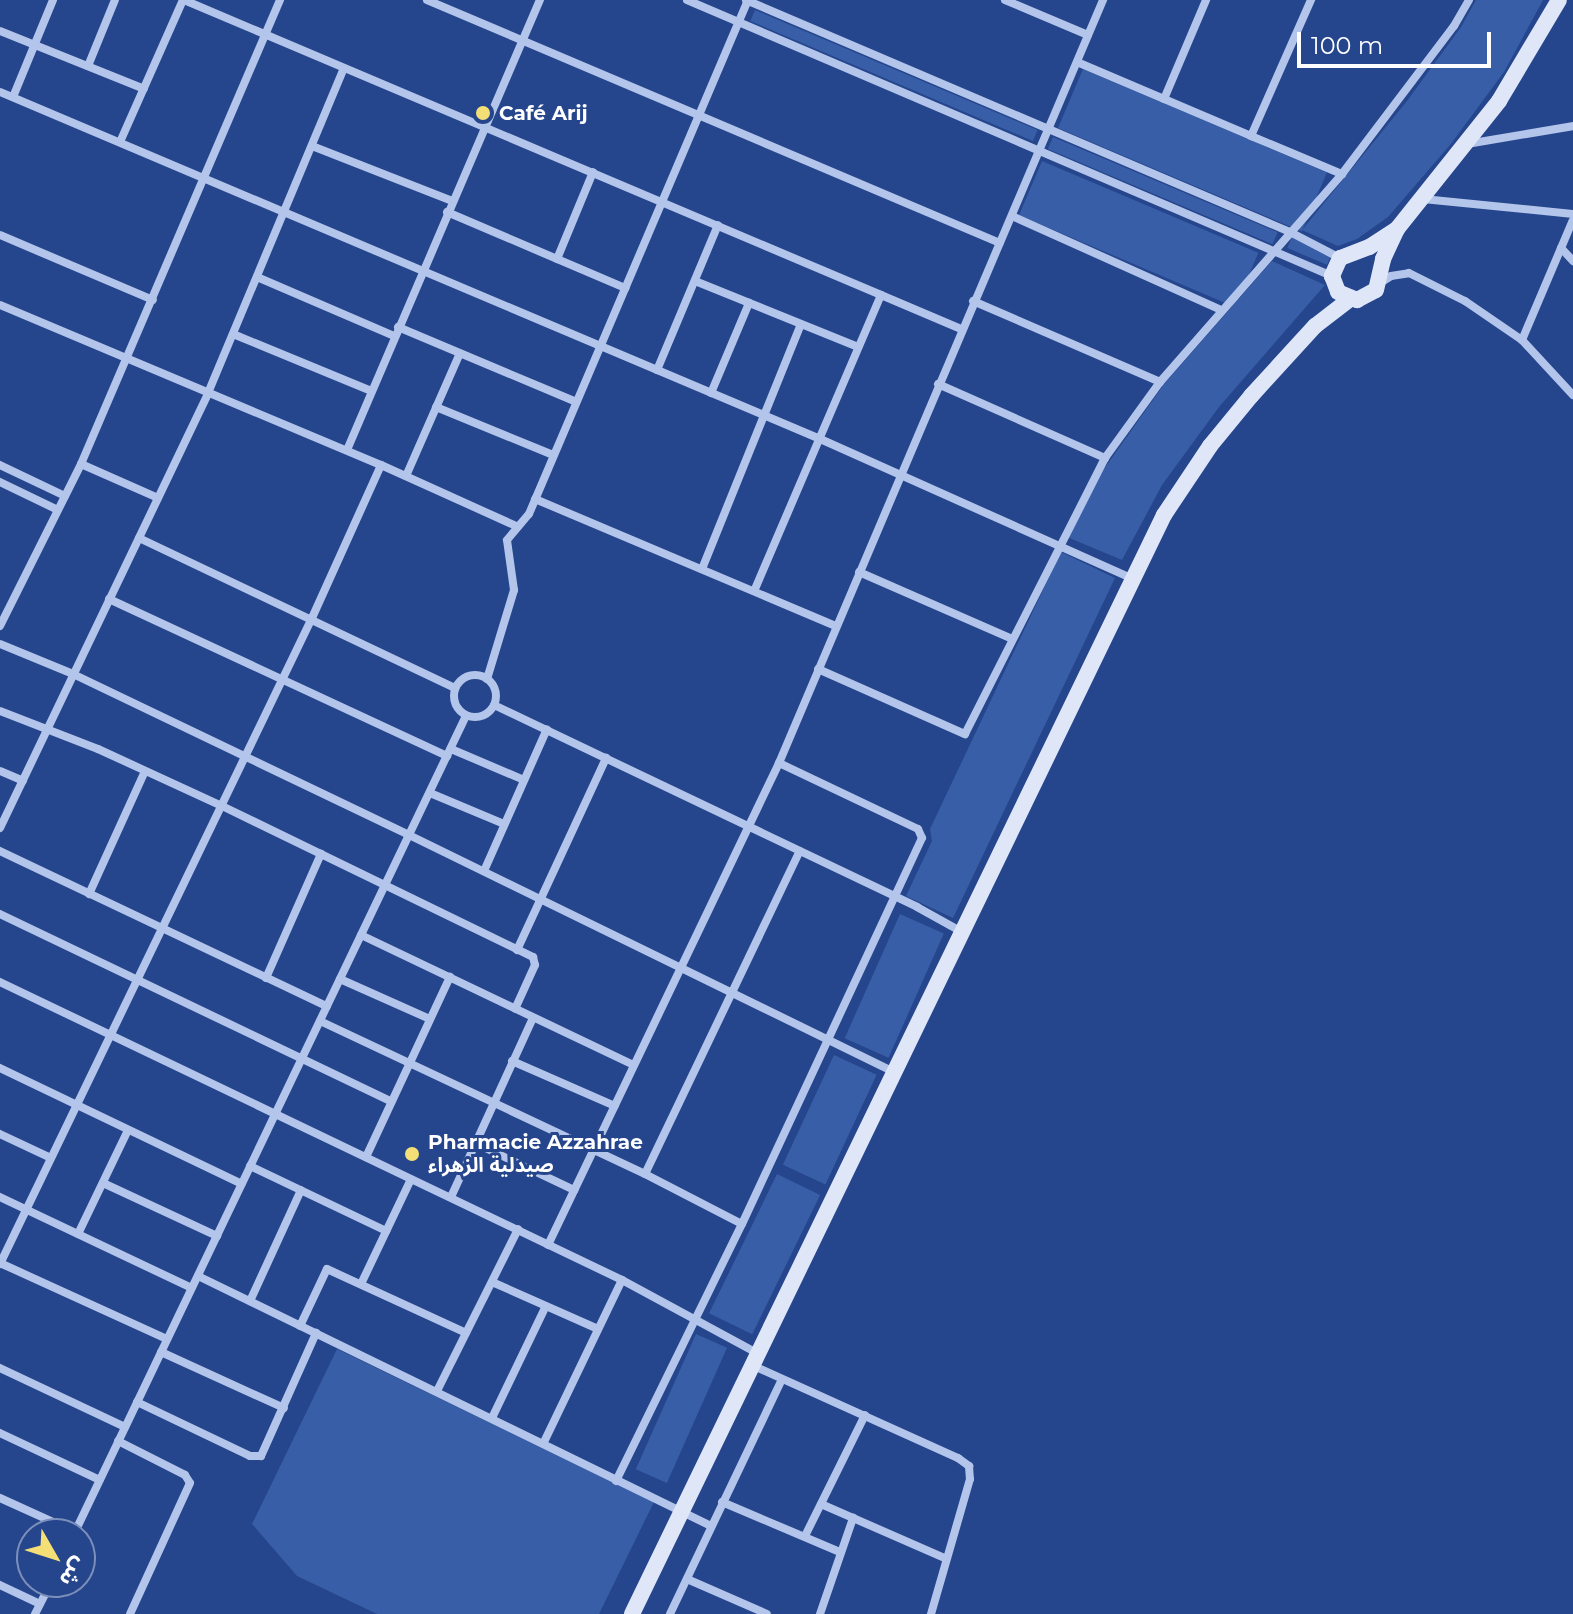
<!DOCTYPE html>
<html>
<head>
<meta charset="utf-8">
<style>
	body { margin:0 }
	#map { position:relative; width:1573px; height:1614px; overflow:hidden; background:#25458c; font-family:Montserrat,"Noto Sans Arabic",sans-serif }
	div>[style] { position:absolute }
	.green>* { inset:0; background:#395ea8; transform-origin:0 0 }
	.minor>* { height:8px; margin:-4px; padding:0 4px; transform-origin:4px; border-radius:4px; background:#b3c5ea }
	.minor>.ring { margin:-4px; padding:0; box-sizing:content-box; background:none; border:8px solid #b3c5ea; border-radius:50% }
	.secondary>* { height:16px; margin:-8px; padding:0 8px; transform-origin:8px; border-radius:8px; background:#dee6f8 }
	.dots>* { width:22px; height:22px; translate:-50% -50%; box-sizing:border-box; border:4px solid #25458c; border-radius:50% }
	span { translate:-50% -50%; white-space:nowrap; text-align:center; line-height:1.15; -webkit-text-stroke:6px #25458c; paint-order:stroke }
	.poi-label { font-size:20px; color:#fff; font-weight:700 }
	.left { translate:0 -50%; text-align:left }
	.north { position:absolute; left:16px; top:1518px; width:80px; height:80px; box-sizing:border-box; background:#25458c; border:2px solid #7c8fba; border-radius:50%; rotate:129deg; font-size:22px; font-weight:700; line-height:32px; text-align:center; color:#fff }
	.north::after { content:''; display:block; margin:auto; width:28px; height:36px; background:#f4df77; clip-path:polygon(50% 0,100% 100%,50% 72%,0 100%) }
	.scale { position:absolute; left:1297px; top:32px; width:194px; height:36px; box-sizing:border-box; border:4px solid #fff; border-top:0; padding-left:10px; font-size:24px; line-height:28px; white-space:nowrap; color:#fff; -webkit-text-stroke:6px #25458c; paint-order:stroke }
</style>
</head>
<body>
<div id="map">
	<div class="green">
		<div style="clip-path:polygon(1476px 0,1543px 0,1504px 72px,1450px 145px,1388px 217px,1357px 239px,1338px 246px,1302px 230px,1407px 101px,1461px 27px)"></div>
		<div style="left:755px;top:10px;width:307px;height:12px;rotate:23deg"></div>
		<div style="left:1083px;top:69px;width:265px;height:64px;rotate:23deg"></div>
		<div style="left:1053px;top:137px;width:244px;height:13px;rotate:23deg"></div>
		<div style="left:1042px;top:161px;width:235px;height:59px;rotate:23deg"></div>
		<div style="left:1292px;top:237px;width:43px;height:12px;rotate:23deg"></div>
		<div style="clip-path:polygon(1272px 261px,1325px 285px,1219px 407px,1162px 485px,1122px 560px,1067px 537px,1104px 469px,1165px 383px)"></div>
		<div style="clip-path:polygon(1061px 552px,1115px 578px,953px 918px,906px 896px,932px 841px,930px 829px)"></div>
		<div style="left:900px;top:914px;width:48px;height:136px;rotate:24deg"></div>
		<div style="left:834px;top:1055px;width:47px;height:121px;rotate:25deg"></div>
		<div style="left:777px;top:1174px;width:48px;height:155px;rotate:26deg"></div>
		<div style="left:696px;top:1334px;width:34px;height:148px;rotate:24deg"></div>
		<div style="clip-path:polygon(337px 1349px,654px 1502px,599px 1614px,377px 1614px,297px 1576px,252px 1524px)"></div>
	</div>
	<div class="minor">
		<div style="left:184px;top:0;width:757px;rotate:22.94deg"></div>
		<div style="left:881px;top:295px;width:322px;rotate:113.2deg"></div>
		<div style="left:427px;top:0;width:622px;rotate:22.98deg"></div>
		<div style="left:687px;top:0;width:702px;rotate:23.17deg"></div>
		<div style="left:746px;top:0;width:591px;rotate:23.1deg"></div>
		<div style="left:1290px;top:232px;width:56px;rotate:27.5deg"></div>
		<div style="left:1005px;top:0;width:90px;rotate:22.9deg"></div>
		<div style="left:0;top:31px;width:155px;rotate:21.9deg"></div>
		<div style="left:1077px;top:62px;width:189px;rotate:23deg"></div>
		<div style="left:1251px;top:136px;width:149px;rotate:-66.2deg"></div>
		<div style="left:88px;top:66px;width:71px;rotate:-67.8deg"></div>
		<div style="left:0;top:92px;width:888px;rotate:22.93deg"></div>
		<div style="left:818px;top:438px;width:345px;rotate:24.1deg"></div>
		<div style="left:13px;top:97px;width:105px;rotate:-67.6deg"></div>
		<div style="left:1164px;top:99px;width:108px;rotate:-67deg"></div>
		<div style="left:1251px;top:136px;width:99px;rotate:22.7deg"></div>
		<div style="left:120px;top:142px;width:155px;rotate:-66.1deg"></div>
		<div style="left:1467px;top:144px;width:108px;rotate:-9.6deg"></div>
		<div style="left:312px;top:146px;width:150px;rotate:21.4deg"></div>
		<div style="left:1423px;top:199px;width:151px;rotate:5.7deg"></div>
		<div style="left:447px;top:212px;width:194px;rotate:23.1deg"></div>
		<div style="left:1012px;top:216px;width:229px;rotate:24.2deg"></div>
		<div style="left:0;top:235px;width:166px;rotate:23deg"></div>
		<div style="left:1561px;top:248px;width:18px;rotate:47deg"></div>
		<div style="left:557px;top:259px;width:94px;rotate:-67.5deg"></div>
		<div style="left:257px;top:277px;width:149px;rotate:23.3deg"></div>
		<div style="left:695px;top:281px;width:176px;rotate:22deg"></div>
		<div style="left:1380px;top:283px;width:13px;rotate:-32deg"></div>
		<div style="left:1391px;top:276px;width:18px;rotate:-9deg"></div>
		<div style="left:1409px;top:273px;width:63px;rotate:26.6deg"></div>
		<div style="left:1465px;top:301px;width:69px;rotate:34.4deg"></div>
		<div style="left:1522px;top:340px;width:75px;rotate:47.2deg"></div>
		<div style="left:881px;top:295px;width:87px;rotate:23deg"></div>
		<div style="left:973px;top:301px;width:204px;rotate:23.4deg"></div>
		<div style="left:0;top:305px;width:413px;rotate:22.8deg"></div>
		<div style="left:381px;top:465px;width:150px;rotate:24.3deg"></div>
		<div style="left:398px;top:327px;width:193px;rotate:22.8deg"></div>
		<div style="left:233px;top:334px;width:149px;rotate:22.4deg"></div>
		<div style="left:1522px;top:340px;width:130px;rotate:-67deg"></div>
		<div style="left:657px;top:370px;width:157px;rotate:-67.2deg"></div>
		<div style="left:938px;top:384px;width:183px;rotate:23.9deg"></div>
		<div style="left:711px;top:393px;width:98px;rotate:-67.1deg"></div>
		<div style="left:436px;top:407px;width:126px;rotate:22.3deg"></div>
		<div style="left:347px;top:450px;width:490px;rotate:-66.8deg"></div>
		<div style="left:81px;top:464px;width:84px;rotate:23.8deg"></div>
		<div style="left:0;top:465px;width:72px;rotate:25.5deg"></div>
		<div style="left:406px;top:476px;width:134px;rotate:-66.3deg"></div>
		<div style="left:0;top:482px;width:64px;rotate:25.8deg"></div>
		<div style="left:535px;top:499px;width:327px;rotate:22.9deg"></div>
		<div style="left:139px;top:538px;width:350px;rotate:25.4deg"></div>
		<div style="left:702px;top:569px;width:264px;rotate:-68deg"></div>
		<div style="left:859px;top:572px;width:167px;rotate:23.6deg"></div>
		<div style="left:109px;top:599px;width:373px;rotate:24.9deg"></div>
		<div style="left:0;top:626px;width:181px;rotate:-63.4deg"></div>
		<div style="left:81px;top:464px;width:505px;rotate:-66.79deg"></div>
		<div style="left:0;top:644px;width:79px;rotate:22.3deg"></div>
		<div style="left:73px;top:674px;width:373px;rotate:25.6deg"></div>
		<div style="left:409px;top:835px;width:540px;rotate:26.04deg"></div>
		<div style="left:818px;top:669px;width:161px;rotate:23.9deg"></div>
		<div style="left:965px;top:734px;width:309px;rotate:-63.1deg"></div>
		<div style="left:1105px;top:458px;width:94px;rotate:-54.1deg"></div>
		<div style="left:1160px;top:382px;width:276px;rotate:-48.8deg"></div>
		<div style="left:1342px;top:174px;width:186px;rotate:-52.9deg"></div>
		<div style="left:1454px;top:26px;width:30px;rotate:-60deg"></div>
		<div class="ring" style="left:454px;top:675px;width:34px;height:34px"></div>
		<div style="left:487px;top:679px;width:93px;rotate:-73.1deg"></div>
		<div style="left:514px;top:590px;width:50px;rotate:-98deg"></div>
		<div style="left:507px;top:540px;width:34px;rotate:-50deg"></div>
		<div style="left:529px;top:514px;width:559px;rotate:-66.92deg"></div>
		<div style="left:494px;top:705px;width:469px;rotate:25.5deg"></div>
		<div style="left:917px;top:907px;width:51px;rotate:29.1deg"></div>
		<div style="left:0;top:711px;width:105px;rotate:21.2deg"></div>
		<div style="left:98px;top:749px;width:136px;rotate:24.7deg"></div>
		<div style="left:222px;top:806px;width:346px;rotate:25.9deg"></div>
		<div style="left:533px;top:957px;width:8px;rotate:76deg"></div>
		<div style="left:535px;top:965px;width:48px;rotate:114.4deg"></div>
		<div style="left:451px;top:749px;width:79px;rotate:23deg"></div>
		<div style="left:0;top:771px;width:25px;rotate:23deg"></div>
		<div style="left:430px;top:793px;width:80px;rotate:22.7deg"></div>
		<div style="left:0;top:828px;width:482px;rotate:-64.4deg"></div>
		<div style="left:208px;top:393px;width:352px;rotate:-67.3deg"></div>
		<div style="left:0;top:851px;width:362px;rotate:25.4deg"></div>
		<div style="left:484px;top:871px;width:155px;rotate:-66.1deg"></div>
		<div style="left:89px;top:894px;width:135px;rotate:-65.5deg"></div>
		<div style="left:0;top:914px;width:433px;rotate:25.6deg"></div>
		<div style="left:361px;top:935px;width:302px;rotate:25.5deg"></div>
		<div style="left:517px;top:950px;width:212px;rotate:-65.1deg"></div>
		<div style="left:266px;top:978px;width:136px;rotate:-66.1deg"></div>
		<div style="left:340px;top:979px;width:98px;rotate:24deg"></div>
		<div style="left:0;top:982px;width:690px;rotate:25.6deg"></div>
		<div style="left:622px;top:1280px;width:156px;rotate:28.4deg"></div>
		<div style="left:320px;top:1021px;width:359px;rotate:25.2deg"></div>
		<div style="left:645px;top:1174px;width:109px;rotate:27.3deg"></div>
		<div style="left:512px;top:1061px;width:112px;rotate:23.6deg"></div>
		<div style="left:0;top:1068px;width:268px;rotate:25.6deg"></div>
		<div style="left:0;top:1134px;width:56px;rotate:25.2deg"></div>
		<div style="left:475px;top:1143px;width:110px;rotate:25.4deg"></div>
		<div style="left:366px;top:1157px;width:199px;rotate:-65deg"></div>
		<div style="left:250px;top:1166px;width:151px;rotate:25.5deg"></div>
		<div style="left:645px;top:1174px;width:358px;rotate:-64.4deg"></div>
		<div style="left:103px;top:1183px;width:126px;rotate:24.9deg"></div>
		<div style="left:0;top:1197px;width:212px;rotate:25.4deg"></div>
		<div style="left:451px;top:1197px;width:197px;rotate:-65.4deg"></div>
		<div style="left:78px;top:1234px;width:115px;rotate:-64.3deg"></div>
		<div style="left:548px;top:1245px;width:534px;rotate:-64.39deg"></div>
		<div style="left:779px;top:763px;width:829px;rotate:-66.99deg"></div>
		<div style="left:0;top:1263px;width:183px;rotate:24.5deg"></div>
		<div style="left:0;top:1264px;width:717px;rotate:-64.22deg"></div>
		<div style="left:312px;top:618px;width:168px;rotate:-65.7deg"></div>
		<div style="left:198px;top:1276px;width:571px;rotate:25.98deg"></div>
		<div style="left:492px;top:1282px;width:116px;rotate:23.9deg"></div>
		<div style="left:361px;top:1284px;width:116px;rotate:-64.5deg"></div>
		<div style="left:250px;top:1301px;width:122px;rotate:-65.3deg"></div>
		<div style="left:300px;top:1326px;width:63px;rotate:-64.7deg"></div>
		<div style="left:327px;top:1269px;width:153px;rotate:24.7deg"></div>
		<div style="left:161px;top:1352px;width:135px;rotate:24.5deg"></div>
		<div style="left:754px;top:1366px;width:224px;rotate:24.3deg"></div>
		<div style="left:958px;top:1458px;width:14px;rotate:36deg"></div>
		<div style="left:969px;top:1466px;width:13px;rotate:86deg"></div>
		<div style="left:970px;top:1479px;width:141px;rotate:106.1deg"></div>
		<div style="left:0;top:1368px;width:138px;rotate:25.3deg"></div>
		<div style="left:437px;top:1391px;width:181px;rotate:-63.4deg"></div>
		<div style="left:137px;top:1402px;width:125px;rotate:25.5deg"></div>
		<div style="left:250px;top:1456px;width:11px"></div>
		<div style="left:261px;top:1456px;width:135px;rotate:-65.9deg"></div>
		<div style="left:492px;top:1418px;width:124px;rotate:-64.3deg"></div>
		<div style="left:0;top:1433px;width:110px;rotate:25.2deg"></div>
		<div style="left:118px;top:1441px;width:75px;rotate:26.9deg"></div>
		<div style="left:185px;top:1475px;width:9px;rotate:58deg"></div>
		<div style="left:190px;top:1483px;width:144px;rotate:114.6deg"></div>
		<div style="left:544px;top:1442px;width:180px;rotate:-64.3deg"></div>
		<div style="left:616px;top:1481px;width:286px;rotate:-63.9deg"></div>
		<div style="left:742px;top:1224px;width:426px;rotate:-65deg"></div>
		<div style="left:922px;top:838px;width:10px;rotate:-114deg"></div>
		<div style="left:918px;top:829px;width:154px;rotate:-154.6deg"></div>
		<div style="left:0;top:1498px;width:82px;rotate:24.4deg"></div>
		<div style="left:722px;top:1502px;width:128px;rotate:23deg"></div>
		<div style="left:821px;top:1504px;width:137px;rotate:23.6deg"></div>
		<div style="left:74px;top:1534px;width:907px;rotate:-64.4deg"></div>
		<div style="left:805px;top:1536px;width:135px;rotate:-63.6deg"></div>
		<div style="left:687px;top:1579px;width:87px;rotate:23.6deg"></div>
		<div style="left:0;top:1585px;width:44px;rotate:25.4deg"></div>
		<div style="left:35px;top:1614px;width:36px;rotate:-63deg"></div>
		<div style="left:670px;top:1614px;width:258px;rotate:-64.5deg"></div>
		<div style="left:820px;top:1614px;width:102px;rotate:-71deg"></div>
	</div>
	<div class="secondary">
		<div style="left:1397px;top:229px;width:33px;rotate:147deg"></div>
		<div style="left:1369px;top:247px;width:31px;rotate:159deg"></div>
		<div style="left:1340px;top:258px;width:20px;rotate:114deg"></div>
		<div style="left:1332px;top:276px;width:17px;rotate:69deg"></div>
		<div style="left:1338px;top:292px;width:21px;rotate:23deg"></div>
		<div style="left:1357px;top:300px;width:21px;rotate:-28deg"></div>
		<div style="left:1376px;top:290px;width:32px;rotate:-77deg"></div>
		<div style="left:1383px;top:259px;width:33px;rotate:-65deg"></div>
		<div style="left:1397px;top:229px;width:164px;rotate:-51.4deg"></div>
		<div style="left:1499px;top:101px;width:117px;rotate:-59.3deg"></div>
		<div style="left:632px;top:1614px;width:1221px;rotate:-64.17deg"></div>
		<div style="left:1164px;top:515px;width:83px;rotate:-56.3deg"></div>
		<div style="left:1210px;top:446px;width:65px;rotate:-50.6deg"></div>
		<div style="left:1251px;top:396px;width:95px;rotate:-47.6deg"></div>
		<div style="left:1315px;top:326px;width:44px;rotate:-37.6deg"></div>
	</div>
	<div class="dots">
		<div style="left:483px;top:113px;background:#f4df77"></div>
		<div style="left:412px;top:1154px;background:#f4df77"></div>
	</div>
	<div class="poi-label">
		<span class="left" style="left:499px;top:113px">Café Arij</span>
		<span class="left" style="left:428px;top:1154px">Pharmacie Azzahrae<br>صيدلية الزهراء</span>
	</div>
	<div class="north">ش</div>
	<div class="scale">100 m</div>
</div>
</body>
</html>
